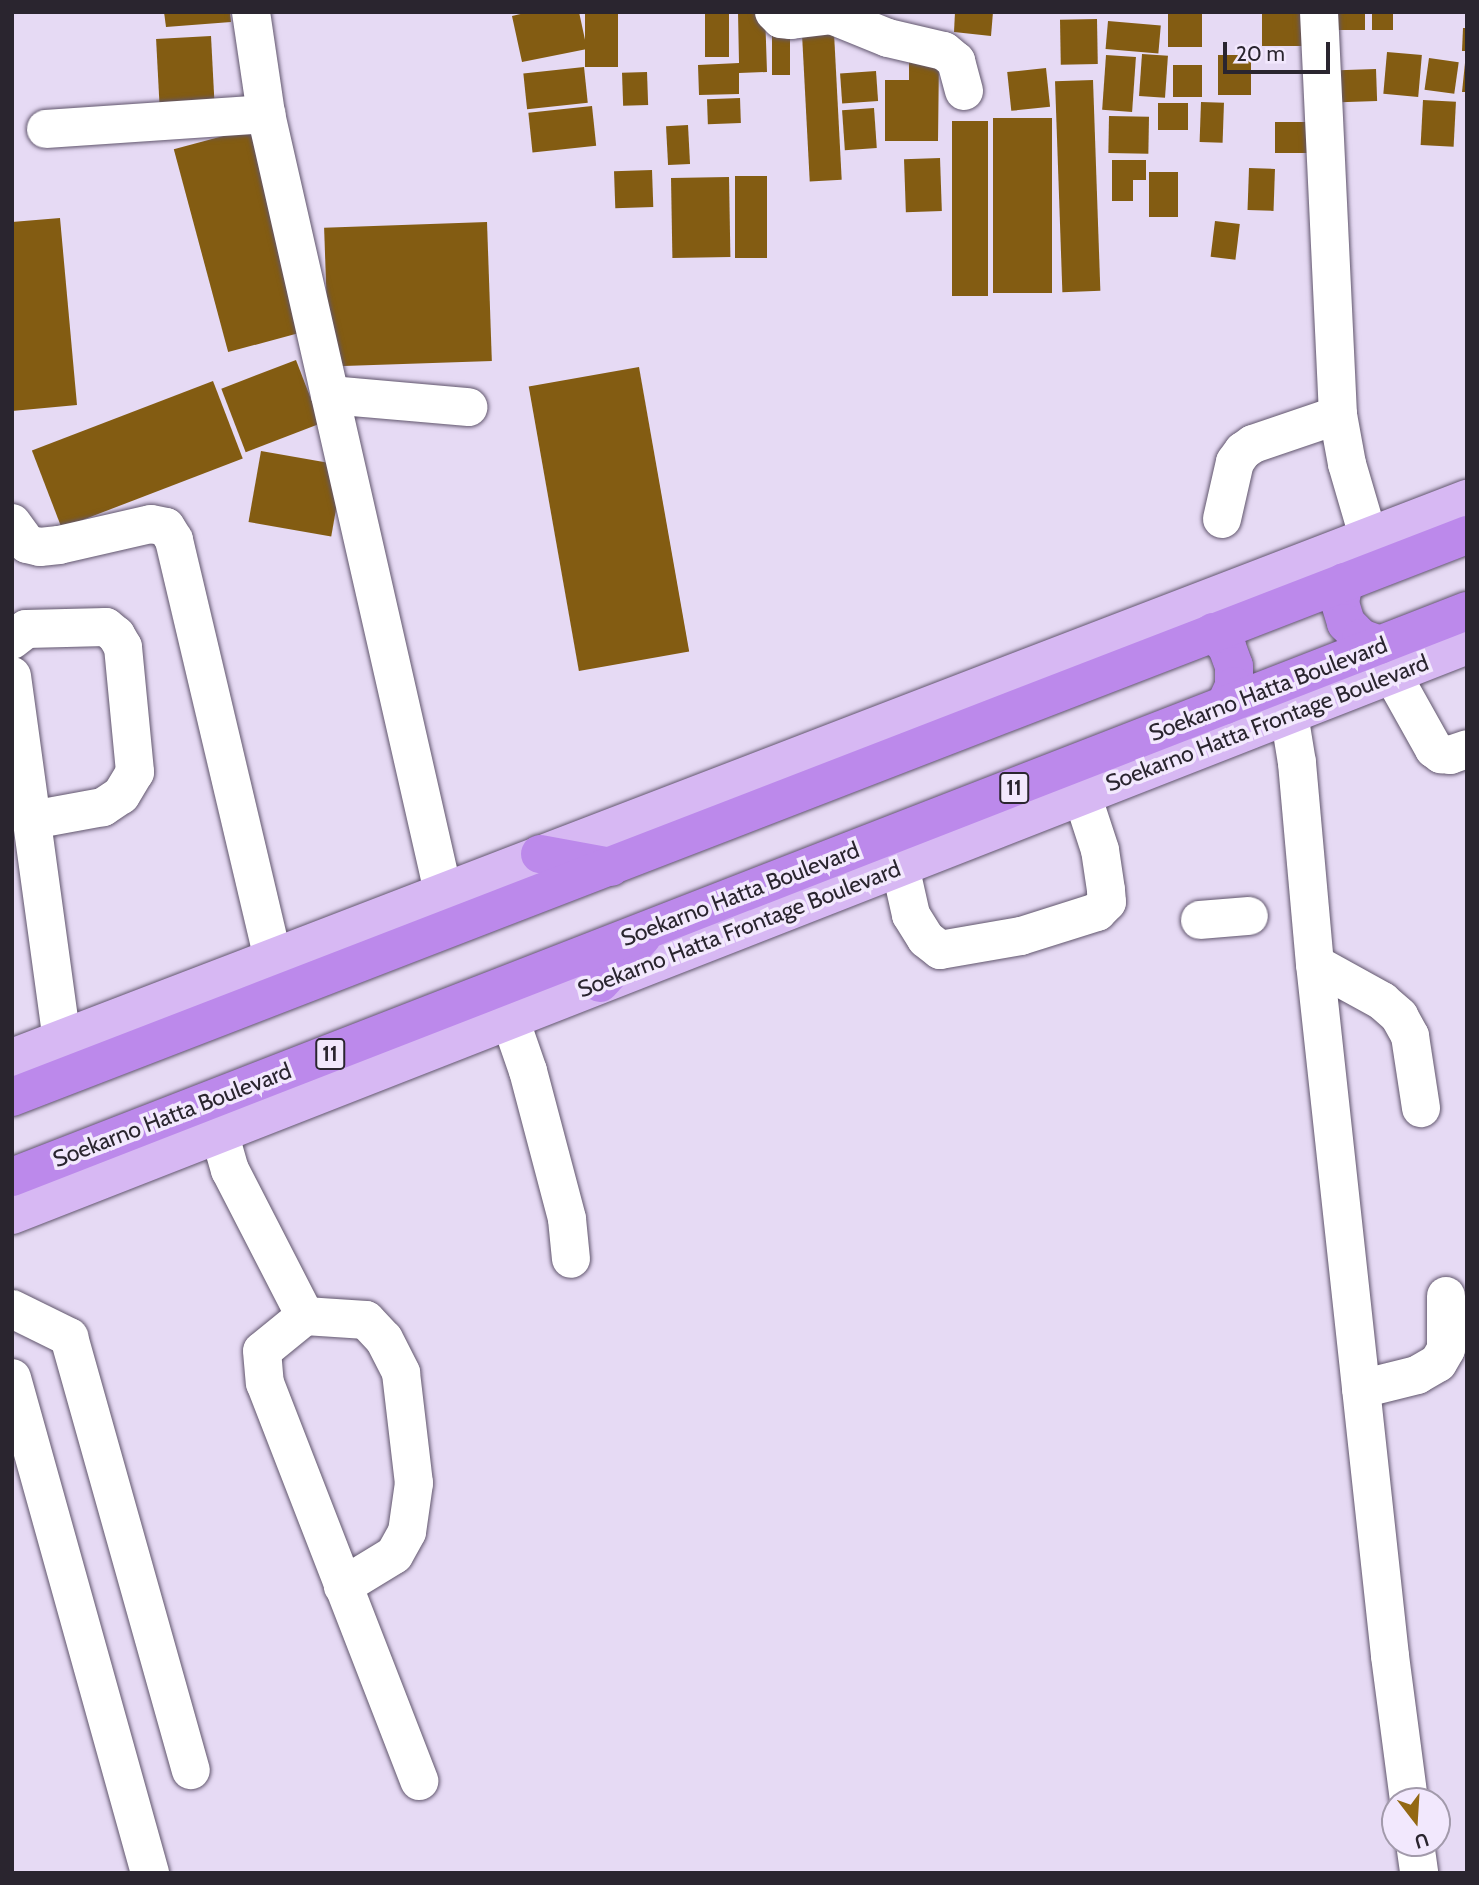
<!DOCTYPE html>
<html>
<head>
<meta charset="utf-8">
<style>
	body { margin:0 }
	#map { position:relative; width:1479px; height:1885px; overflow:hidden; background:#e6daf4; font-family:Cabin,sans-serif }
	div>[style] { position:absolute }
	.building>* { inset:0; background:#835c12; transform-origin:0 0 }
	.roads { filter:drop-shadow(0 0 2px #61566d) drop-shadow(0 0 2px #61566d) }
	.minor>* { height:38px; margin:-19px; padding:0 19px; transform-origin:19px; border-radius:19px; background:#fff }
	.major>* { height:38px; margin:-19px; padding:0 19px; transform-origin:19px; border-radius:19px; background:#d7b8f3 }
	.highway>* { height:38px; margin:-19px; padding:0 19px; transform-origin:19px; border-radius:19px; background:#bc89eb }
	span { translate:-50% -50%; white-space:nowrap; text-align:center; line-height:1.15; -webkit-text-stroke:7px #f2e8fd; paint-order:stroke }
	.shield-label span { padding:2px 5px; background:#f2e8fd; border:2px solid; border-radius:5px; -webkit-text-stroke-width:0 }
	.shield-label { font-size:21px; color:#2a252f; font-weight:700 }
	.street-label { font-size:23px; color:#2a252f }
	.frame { position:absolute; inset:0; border:14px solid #2a252f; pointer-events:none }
	.north { position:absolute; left:1381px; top:1787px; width:70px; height:70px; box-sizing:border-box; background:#f2e8fd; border:2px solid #a29aab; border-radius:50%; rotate:163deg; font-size:19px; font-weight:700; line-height:28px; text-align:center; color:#2a252f }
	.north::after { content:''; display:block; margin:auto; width:24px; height:32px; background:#936813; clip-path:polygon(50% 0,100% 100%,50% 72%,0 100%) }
	.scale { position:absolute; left:1223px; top:42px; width:107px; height:32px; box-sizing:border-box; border:4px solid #2a252f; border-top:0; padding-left:9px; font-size:21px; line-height:24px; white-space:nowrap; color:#2a252f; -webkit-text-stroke:5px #f2e8fd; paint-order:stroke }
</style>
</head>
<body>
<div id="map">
	<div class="building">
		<div style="clip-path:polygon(164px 12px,230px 12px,231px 22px,166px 27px)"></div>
		<div style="clip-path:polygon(529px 12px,579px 12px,587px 49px,522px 62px,512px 16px)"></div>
		<div style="left:585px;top:12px;width:33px;height:55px"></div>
		<div style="left:705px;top:12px;width:24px;height:45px"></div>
		<div style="clip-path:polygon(738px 12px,765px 12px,767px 72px,739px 73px,739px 94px,699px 95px,698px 65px,739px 63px)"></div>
		<div style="clip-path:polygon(955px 12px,993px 12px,991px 36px,954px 32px)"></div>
		<div style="left:1168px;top:12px;width:34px;height:35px"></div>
		<div style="left:1262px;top:12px;width:47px;height:34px"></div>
		<div style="left:1336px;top:12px;width:29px;height:18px"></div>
		<div style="left:1372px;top:12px;width:21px;height:18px"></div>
		<div style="left:1097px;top:19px;width:45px;height:37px;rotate:89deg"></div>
		<div style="left:1108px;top:21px;width:53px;height:28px;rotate:5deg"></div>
		<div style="clip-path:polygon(1463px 28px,1467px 28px,1467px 51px,1462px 51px)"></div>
		<div style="left:834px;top:33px;width:147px;height:32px;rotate:87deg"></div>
		<div style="left:772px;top:35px;width:18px;height:40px"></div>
		<div style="left:211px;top:36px;width:79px;height:55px;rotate:87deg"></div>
		<div style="left:1387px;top:52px;width:35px;height:42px;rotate:5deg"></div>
		<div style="left:1142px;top:54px;width:26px;height:42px;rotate:4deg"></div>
		<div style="left:1106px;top:55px;width:30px;height:55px;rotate:4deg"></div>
		<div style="left:1218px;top:55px;width:33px;height:40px"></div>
		<div style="clip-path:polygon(909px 57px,939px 58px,938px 141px,885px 141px,885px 80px,909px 80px)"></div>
		<div style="left:1429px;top:58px;width:30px;height:32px;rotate:8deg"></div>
		<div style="clip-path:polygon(1465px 63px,1467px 63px,1467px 92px,1462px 92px)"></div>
		<div style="left:1173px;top:65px;width:29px;height:32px"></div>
		<div style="left:584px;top:67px;width:36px;height:61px;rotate:84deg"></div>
		<div style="left:1046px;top:68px;width:39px;height:39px;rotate:84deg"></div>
		<div style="left:1376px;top:69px;width:32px;height:37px;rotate:88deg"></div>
		<div style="left:876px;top:71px;width:30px;height:36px;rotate:86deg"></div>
		<div style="left:647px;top:72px;width:33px;height:25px;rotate:88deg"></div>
		<div style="left:1093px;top:80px;width:211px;height:38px;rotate:88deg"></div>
		<div style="left:740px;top:98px;width:25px;height:33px;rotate:88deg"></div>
		<div style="left:1423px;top:100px;width:33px;height:45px;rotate:3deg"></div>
		<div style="left:1201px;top:102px;width:23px;height:40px;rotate:2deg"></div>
		<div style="left:1188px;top:103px;width:27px;height:30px;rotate:90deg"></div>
		<div style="left:592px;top:106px;width:40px;height:64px;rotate:84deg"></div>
		<div style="left:874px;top:108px;width:40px;height:32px;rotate:86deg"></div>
		<div style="left:1109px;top:116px;width:40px;height:37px;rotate:1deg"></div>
		<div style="left:993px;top:118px;width:59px;height:175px"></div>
		<div style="left:952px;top:121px;width:36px;height:175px"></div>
		<div style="left:1275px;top:122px;width:41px;height:31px"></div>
		<div style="left:688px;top:125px;width:39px;height:22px;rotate:87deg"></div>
		<div style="left:253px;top:128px;width:210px;height:82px;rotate:75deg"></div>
		<div style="left:940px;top:158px;width:53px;height:36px;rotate:88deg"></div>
		<div style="clip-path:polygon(1112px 160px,1146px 160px,1146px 180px,1133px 180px,1133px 201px,1112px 201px)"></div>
		<div style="left:1249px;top:168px;width:26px;height:42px;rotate:2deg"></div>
		<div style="left:652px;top:170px;width:37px;height:38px;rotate:88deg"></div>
		<div style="left:1149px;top:172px;width:29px;height:45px"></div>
		<div style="left:735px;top:176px;width:32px;height:82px"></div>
		<div style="left:729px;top:177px;width:80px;height:58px;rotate:89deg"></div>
		<div style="clip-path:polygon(60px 218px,77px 405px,12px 411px,12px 222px)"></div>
		<div style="left:1215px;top:221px;width:25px;height:36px;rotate:7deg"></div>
		<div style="left:487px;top:222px;width:139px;height:163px;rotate:88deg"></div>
		<div style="left:296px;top:360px;width:68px;height:80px;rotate:69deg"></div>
		<div style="left:639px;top:367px;width:289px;height:112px;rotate:80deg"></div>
		<div style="left:213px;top:381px;width:83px;height:194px;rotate:69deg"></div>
		<div style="left:261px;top:451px;width:84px;height:72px;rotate:10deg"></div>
	</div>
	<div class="roads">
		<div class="minor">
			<div style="left:251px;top:12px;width:103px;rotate:81.6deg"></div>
			<div style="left:266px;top:114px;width:798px;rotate:77.18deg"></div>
			<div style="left:774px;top:12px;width:10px;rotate:45deg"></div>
			<div style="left:781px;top:19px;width:10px;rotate:6deg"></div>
			<div style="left:791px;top:20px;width:40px;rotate:-7.1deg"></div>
			<div style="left:831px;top:15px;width:61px;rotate:22deg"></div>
			<div style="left:888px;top:38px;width:57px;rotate:13.1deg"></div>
			<div style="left:944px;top:51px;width:16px;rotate:40deg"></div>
			<div style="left:956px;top:61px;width:31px;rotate:75deg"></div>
			<div style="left:1319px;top:12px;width:403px;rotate:87.3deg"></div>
			<div style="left:1338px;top:415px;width:50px;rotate:79.6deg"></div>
			<div style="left:1347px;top:464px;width:75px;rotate:73.7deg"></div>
			<div style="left:46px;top:129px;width:221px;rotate:-3.9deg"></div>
			<div style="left:330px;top:395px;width:139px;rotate:5deg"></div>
			<div style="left:1222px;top:519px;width:58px;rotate:-77.2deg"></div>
			<div style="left:1235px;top:462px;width:14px;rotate:-54deg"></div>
			<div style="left:1243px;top:451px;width:12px;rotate:-35deg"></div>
			<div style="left:1253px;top:444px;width:90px;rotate:-18.8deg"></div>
			<div style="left:12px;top:523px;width:26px;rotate:54deg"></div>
			<div style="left:27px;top:544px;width:13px;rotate:13deg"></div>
			<div style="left:40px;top:547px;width:19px;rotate:-6deg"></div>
			<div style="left:59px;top:545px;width:94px;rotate:-12.9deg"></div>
			<div style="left:151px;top:524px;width:15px;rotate:11deg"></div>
			<div style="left:166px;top:527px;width:15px;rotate:58deg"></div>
			<div style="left:174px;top:540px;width:430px;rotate:76.7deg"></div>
			<div style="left:12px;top:640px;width:18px;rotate:-38deg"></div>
			<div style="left:26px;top:629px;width:80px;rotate:-1.4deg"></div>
			<div style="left:106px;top:627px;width:13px;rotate:39deg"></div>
			<div style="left:116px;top:635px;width:14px;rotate:60deg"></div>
			<div style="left:123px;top:647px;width:126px;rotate:84.5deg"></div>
			<div style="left:135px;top:772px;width:27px;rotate:121deg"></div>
			<div style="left:121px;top:795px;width:22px;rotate:146deg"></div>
			<div style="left:103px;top:807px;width:72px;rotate:169.6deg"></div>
			<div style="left:1392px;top:674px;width:86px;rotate:60.8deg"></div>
			<div style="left:1434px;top:749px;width:9px;rotate:36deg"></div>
			<div style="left:1441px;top:754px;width:9px;rotate:6deg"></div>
			<div style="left:1450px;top:755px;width:18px;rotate:-19deg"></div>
			<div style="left:12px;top:676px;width:366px;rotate:82.2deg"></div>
			<div style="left:1289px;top:714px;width:50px;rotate:80.7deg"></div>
			<div style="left:1297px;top:763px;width:202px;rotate:84.9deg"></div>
			<div style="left:1315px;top:964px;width:696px;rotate:83.81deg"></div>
			<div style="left:1390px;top:1656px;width:146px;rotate:82.5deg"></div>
			<div style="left:900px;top:866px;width:50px;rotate:77.3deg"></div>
			<div style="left:911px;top:915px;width:28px;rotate:58deg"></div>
			<div style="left:926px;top:939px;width:18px;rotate:38deg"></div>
			<div style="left:940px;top:950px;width:82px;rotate:-9.8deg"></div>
			<div style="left:1021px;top:936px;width:80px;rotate:-17.5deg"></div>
			<div style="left:1097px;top:912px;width:14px;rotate:-45deg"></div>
			<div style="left:1107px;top:902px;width:12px;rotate:-95deg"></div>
			<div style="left:1106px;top:890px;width:40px;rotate:-98.5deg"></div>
			<div style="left:1100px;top:850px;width:58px;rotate:-108.1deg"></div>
			<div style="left:1200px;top:920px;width:49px;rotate:-4.7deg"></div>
			<div style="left:1315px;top:964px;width:77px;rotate:28.9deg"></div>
			<div style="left:1382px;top:1001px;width:23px;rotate:41deg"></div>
			<div style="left:1399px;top:1016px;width:23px;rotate:61deg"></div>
			<div style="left:1410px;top:1036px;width:73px;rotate:81.3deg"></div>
			<div style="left:510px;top:1019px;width:55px;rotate:70.9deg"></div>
			<div style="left:528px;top:1071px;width:153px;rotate:75.2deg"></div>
			<div style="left:567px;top:1219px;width:40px;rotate:84.3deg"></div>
			<div style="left:219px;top:1132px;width:40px;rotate:74deg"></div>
			<div style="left:230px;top:1170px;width:164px;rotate:62.8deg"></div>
			<div style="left:305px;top:1316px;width:55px;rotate:140.9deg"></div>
			<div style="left:262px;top:1351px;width:32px;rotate:85deg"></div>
			<div style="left:265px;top:1383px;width:427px;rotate:68.8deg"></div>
			<div style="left:12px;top:1309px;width:64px;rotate:26.2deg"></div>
			<div style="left:69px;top:1337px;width:450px;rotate:74.3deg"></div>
			<div style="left:305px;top:1316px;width:61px;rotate:3.8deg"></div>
			<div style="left:366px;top:1320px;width:26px;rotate:47deg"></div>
			<div style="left:384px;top:1339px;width:38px;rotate:63deg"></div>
			<div style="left:401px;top:1373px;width:111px;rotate:83.3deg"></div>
			<div style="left:414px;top:1483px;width:49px;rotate:98.1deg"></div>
			<div style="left:407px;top:1532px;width:26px;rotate:119deg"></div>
			<div style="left:394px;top:1555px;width:60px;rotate:148.7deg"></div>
			<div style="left:12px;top:1378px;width:514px;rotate:74.42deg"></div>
			<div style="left:1361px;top:1389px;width:58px;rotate:-14deg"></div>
			<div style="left:1417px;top:1375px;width:24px;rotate:-30deg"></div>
			<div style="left:1438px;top:1363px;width:16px;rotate:-60deg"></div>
			<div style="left:1446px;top:1349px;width:53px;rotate:-90deg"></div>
			<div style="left:1415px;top:1843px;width:30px;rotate:82deg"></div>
		</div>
		<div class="major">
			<div style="left:12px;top:1058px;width:1559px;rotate:-21.02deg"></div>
			<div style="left:12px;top:1215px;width:1563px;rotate:-21.39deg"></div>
		</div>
		<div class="highway">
			<div style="left:1344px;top:582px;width:21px;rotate:101deg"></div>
			<div style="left:1340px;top:603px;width:21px;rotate:73deg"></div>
			<div style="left:1346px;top:623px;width:21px;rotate:45deg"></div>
			<div style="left:1361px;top:638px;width:20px;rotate:20deg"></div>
			<div style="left:1213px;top:632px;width:21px;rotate:47deg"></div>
			<div style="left:1227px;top:647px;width:20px;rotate:70deg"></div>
			<div style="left:1234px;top:666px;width:20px;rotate:90deg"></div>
			<div style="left:1234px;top:686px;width:21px;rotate:115deg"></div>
			<div style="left:540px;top:854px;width:72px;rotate:10.4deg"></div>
			<div style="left:600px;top:983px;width:62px;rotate:-47.6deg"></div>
			<div style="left:12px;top:1097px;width:1560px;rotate:-21.12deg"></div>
			<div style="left:12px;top:1177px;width:1561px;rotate:-21.26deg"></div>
		</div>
	</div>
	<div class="shield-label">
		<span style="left:1014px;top:788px">11</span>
		<span style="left:330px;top:1054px">11</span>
	</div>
	<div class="street-label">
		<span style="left:1268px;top:689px;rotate:-21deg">Soekarno Hatta Boulevard</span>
		<span style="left:1267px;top:723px;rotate:-21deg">Soekarno Hatta Frontage Boulevard</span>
		<span style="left:740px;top:894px;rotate:-21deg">Soekarno Hatta Boulevard</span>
		<span style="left:739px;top:929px;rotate:-21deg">Soekarno Hatta Frontage Boulevard</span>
		<span style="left:172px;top:1115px;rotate:-21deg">Soekarno Hatta Boulevard</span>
	</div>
	<div class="frame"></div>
	<div class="north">U</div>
	<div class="scale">20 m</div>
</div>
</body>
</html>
